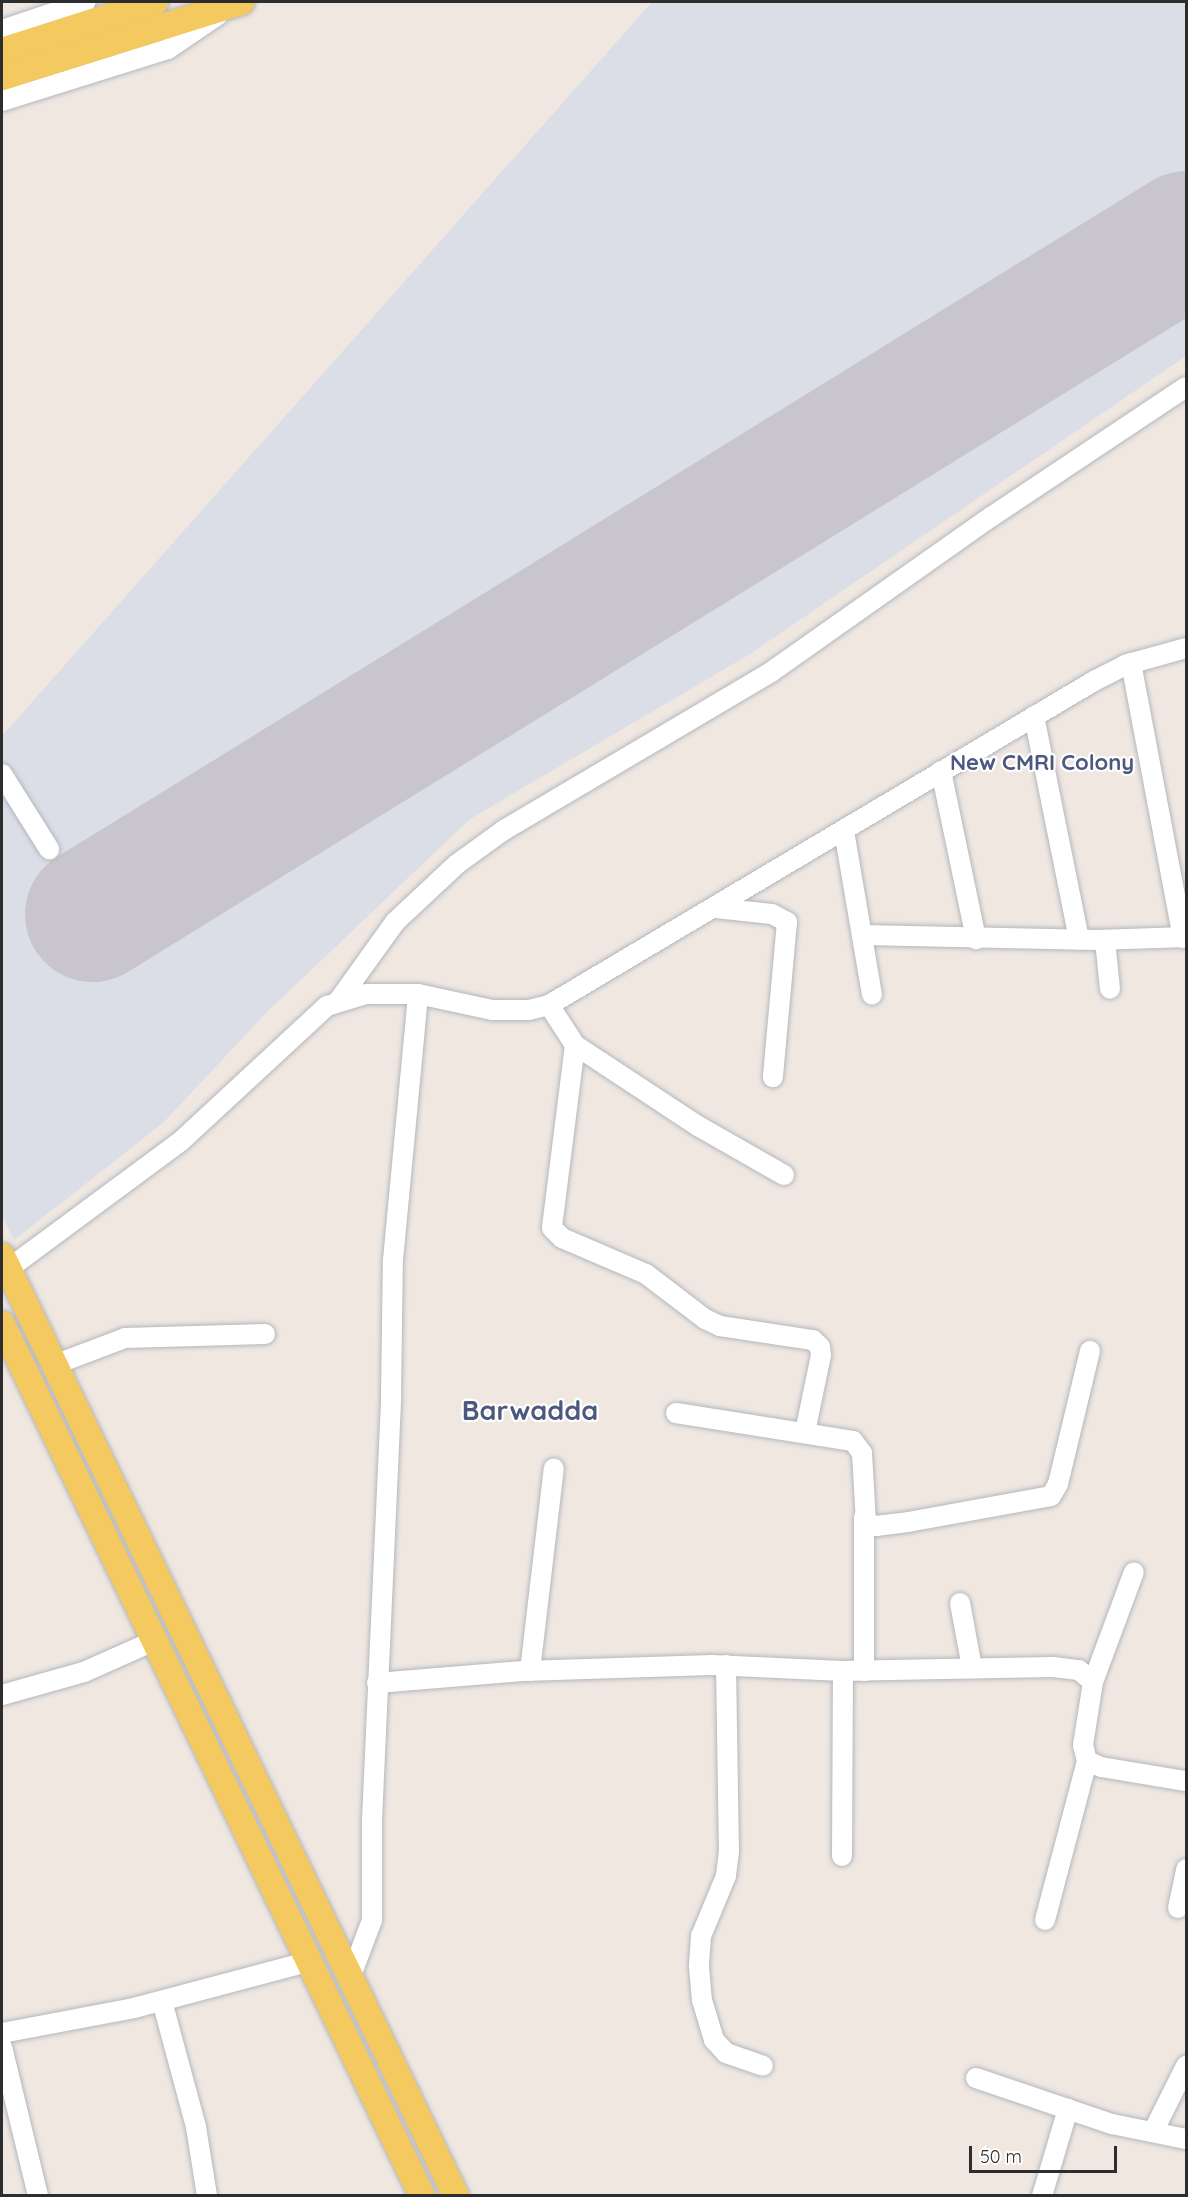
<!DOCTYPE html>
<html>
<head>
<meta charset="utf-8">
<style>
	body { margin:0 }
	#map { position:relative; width:1188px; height:2197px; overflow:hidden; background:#efe7e0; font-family:Quicksand,sans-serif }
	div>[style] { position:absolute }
	.airport>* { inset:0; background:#dbdee7 }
	.runway>* { height:135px; margin:-67.5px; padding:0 67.5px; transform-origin:67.5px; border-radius:67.5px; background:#c8c6cc }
	.roads { filter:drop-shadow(0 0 2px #b3b7c0) drop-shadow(0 0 2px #b3b7c0) }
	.minor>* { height:20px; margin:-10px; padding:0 10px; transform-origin:10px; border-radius:10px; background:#fff }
	.major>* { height:26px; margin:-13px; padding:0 13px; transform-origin:13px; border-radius:13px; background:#f3c960 }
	span { translate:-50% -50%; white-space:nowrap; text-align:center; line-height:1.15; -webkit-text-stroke:4.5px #fff; paint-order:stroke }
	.neighbourhood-label { font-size:22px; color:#4c587f; font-weight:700 }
	.district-label { font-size:27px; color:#4c587f; font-weight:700 }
	.frame { position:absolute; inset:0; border:3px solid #2d2d2d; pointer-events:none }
	.scale { position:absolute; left:969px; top:2146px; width:148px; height:27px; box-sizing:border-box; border:3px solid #2d2d2d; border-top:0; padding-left:8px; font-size:18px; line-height:21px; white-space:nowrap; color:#2d2d2d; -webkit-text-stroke:4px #fff; paint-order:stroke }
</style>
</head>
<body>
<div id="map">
	<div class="airport">
		<div style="clip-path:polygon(652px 2px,1186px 2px,1186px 356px,750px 654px,470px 819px,266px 1013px,163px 1123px,14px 1240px,2px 1216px,2px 736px)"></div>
	</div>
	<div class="runway">
		<div style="left:92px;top:914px;width:1286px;rotate:-31.71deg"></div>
	</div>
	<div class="roads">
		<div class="minor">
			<div style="left:2px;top:30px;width:88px;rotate:-18.6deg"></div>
			<div style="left:2px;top:101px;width:174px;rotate:-17.4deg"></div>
			<div style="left:168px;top:49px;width:60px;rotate:-34.2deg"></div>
			<div style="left:1131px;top:663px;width:280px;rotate:79.3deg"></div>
			<div style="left:1034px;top:716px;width:228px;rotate:78.6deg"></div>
			<div style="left:941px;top:771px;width:172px;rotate:78.2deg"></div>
			<div style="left:2px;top:774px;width:89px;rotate:57.9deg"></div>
			<div style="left:844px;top:831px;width:166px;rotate:80.3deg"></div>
			<div style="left:716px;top:908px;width:56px;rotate:6.1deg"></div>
			<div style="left:772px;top:914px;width:17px;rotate:28deg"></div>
			<div style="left:787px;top:922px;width:156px;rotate:95.2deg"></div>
			<div style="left:862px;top:935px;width:235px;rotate:1.2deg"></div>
			<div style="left:1097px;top:940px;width:89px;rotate:-1.9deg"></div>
			<div style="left:1105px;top:940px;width:49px;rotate:84.2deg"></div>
			<div style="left:339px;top:1000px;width:96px;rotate:-54.3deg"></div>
			<div style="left:395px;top:922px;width:85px;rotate:-43.1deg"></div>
			<div style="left:457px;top:864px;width:58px;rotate:-35.9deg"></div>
			<div style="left:504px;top:830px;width:310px;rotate:-30.6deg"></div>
			<div style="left:771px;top:672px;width:269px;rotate:-35.2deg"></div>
			<div style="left:991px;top:517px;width:234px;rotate:-33.7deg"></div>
			<div style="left:549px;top:1005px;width:48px;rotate:57deg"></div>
			<div style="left:575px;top:1045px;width:147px;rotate:33.4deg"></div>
			<div style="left:698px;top:1126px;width:99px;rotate:29.7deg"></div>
			<div style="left:575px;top:1045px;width:184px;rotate:97.2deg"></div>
			<div style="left:552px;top:1228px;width:14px;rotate:45deg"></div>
			<div style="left:562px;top:1238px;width:91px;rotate:23.2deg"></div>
			<div style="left:646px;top:1274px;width:74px;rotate:37.3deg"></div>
			<div style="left:705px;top:1319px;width:17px;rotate:25deg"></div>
			<div style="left:720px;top:1326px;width:94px;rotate:8.6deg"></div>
			<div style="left:813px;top:1340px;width:10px;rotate:45deg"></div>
			<div style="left:820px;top:1347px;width:8px;rotate:83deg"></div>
			<div style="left:821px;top:1355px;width:79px;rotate:101.7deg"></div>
			<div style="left:8px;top:1269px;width:215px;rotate:-36.5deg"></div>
			<div style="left:181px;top:1141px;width:199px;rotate:-42.8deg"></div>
			<div style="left:327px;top:1006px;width:41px;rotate:-17.1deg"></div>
			<div style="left:366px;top:994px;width:52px"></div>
			<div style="left:418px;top:994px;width:76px;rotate:12.2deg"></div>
			<div style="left:492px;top:1010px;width:37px"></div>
			<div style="left:529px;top:1010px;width:21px;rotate:-14deg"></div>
			<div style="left:549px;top:1005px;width:634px;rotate:-30.73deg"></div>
			<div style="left:1094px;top:681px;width:35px;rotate:-27deg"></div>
			<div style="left:1125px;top:665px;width:63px;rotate:-15.6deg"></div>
			<div style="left:54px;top:1365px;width:76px;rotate:-20.8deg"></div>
			<div style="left:125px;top:1338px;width:140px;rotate:-1.6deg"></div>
			<div style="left:676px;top:1413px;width:179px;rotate:9deg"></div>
			<div style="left:853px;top:1441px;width:15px;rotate:53deg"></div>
			<div style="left:862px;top:1453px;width:70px;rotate:86.7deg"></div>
			<div style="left:866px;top:1523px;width:10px;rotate:17deg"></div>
			<div style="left:876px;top:1526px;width:32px;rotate:-7deg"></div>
			<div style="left:908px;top:1522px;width:145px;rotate:-10.3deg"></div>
			<div style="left:1051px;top:1496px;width:14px;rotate:-60deg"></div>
			<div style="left:1058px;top:1484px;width:137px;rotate:-76.5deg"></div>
			<div style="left:960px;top:1603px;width:66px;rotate:79.5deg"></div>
			<div style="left:726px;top:1665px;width:186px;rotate:89.1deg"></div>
			<div style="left:729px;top:1851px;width:25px;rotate:97deg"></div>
			<div style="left:726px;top:1876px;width:65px;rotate:112.6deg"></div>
			<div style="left:701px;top:1936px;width:31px;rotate:94deg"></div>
			<div style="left:699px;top:1967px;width:33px;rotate:85deg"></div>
			<div style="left:702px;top:2000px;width:42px;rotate:73.3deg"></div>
			<div style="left:714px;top:2040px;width:18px;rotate:47deg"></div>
			<div style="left:726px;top:2053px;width:39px;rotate:19deg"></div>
			<div style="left:530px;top:1671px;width:204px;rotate:-83.3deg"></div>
			<div style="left:864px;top:1671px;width:154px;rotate:-90deg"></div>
			<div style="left:1093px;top:1682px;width:117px;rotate:-69.6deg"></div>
			<div style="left:377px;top:1683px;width:146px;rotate:-4.7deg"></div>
			<div style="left:523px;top:1671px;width:189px;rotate:-1.8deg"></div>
			<div style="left:712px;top:1665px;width:131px;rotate:2.6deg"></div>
			<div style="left:843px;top:1671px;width:210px;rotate:-1.1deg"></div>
			<div style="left:1053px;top:1667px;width:26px;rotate:7deg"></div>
			<div style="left:1079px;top:1670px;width:18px;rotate:41deg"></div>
			<div style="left:1093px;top:1682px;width:64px;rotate:99deg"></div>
			<div style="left:1083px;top:1745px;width:16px;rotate:76deg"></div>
			<div style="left:1087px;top:1761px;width:15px;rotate:23deg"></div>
			<div style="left:1101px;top:1767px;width:86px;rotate:9.4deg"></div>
			<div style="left:2px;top:1695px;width:85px;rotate:-15.7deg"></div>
			<div style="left:84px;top:1672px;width:79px;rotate:-24deg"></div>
			<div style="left:842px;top:1856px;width:185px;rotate:-89.7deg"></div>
			<div style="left:1178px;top:1908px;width:40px;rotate:-78deg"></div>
			<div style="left:1045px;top:1920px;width:164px;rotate:-75.2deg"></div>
			<div style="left:349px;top:1981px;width:65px;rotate:-69.3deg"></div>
			<div style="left:372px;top:1920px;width:100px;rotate:-90deg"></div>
			<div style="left:372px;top:1820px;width:424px;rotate:-87.4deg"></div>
			<div style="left:391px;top:1396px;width:136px;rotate:-89.2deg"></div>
			<div style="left:393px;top:1260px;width:267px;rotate:-84.6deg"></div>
			<div style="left:162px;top:2001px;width:131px;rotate:74.9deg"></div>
			<div style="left:196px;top:2127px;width:70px;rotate:80.9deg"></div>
			<div style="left:2px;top:2033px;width:134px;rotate:-10.7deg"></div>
			<div style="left:134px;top:2008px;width:179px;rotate:-14.9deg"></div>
			<div style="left:2px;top:2047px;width:153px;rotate:76.4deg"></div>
			<div style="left:976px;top:2078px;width:144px;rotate:18.7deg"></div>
			<div style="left:1112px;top:2124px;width:76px;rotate:11.5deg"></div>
			<div style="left:1153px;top:2132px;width:74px;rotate:-63.4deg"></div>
			<div style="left:1042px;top:2196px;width:91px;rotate:-73.4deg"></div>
		</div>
		<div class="major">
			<div style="left:2px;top:51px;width:161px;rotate:-17.8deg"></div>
			<div style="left:2px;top:77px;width:251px;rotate:-17.4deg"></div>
			<div style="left:2px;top:1256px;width:1044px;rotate:64.22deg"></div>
			<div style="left:2px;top:1324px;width:968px;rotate:64.28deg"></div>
		</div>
	</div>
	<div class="neighbourhood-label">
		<span style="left:1042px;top:763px">New CMRI Colony</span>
	</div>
	<div class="district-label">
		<span style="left:530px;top:1411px">Barwadda</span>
	</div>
	<div class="frame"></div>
	<div class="scale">50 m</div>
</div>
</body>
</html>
